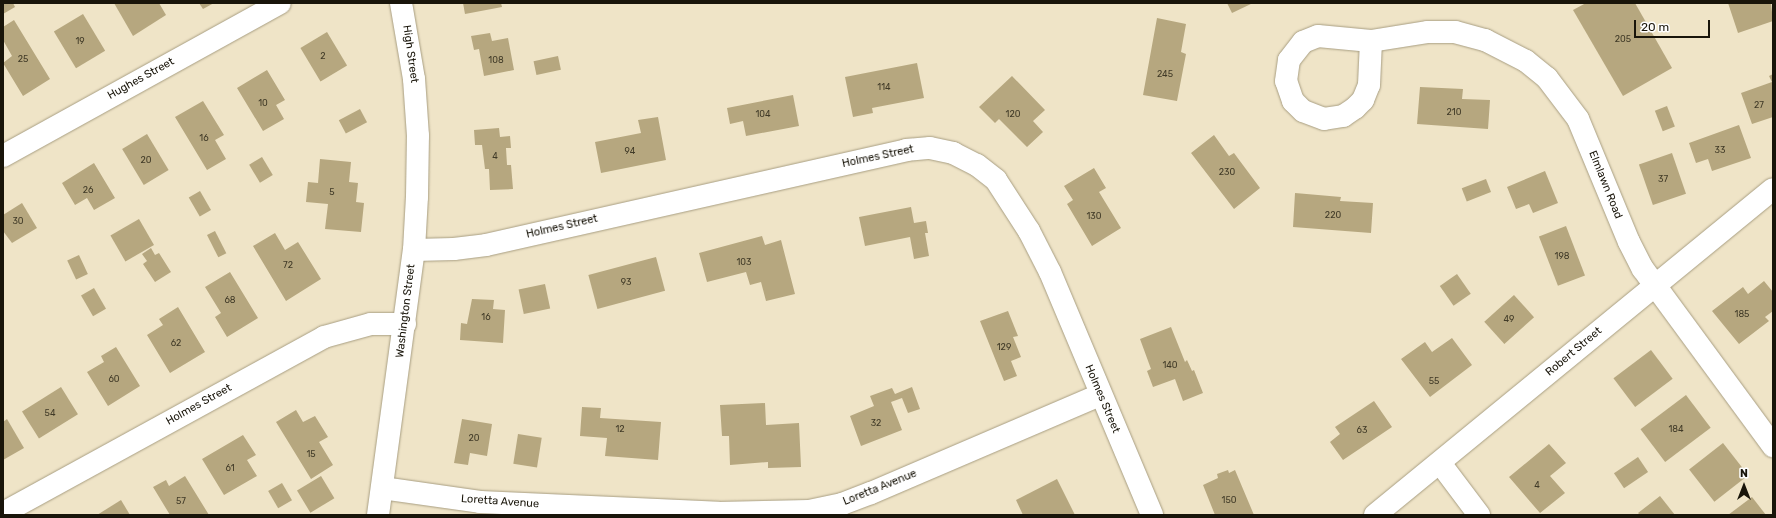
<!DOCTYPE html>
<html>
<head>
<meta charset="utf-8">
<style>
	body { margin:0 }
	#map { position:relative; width:1776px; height:518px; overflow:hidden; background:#efe4c7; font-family:Rubik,sans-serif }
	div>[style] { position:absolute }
	.building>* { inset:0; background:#b6a77f; transform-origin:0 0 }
	.roads { filter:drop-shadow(0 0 1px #a89e82) drop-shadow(0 0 1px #a89e82) }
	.minor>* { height:22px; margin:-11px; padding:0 11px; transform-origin:11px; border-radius:11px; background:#fff }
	span { translate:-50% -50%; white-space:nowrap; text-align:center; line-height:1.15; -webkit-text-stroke:3.5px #fff; paint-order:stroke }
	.number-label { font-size:9px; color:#403a27 }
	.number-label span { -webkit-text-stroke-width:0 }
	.street-label { font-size:11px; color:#19150a }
	.frame { position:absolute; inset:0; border:4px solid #19150a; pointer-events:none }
	.north { position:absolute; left:1724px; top:466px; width:40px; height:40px; -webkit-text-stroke:3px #fff; paint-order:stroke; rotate:0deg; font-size:11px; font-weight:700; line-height:16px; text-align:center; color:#19150a }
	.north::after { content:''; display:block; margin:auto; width:14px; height:18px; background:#19150a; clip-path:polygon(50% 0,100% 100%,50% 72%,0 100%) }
	.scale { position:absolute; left:1634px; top:20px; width:76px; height:18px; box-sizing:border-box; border:2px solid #19150a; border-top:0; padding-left:5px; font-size:12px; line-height:14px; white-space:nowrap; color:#19150a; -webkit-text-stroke:3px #fff; paint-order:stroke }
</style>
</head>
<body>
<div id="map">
	<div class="building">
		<div style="clip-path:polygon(3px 3px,13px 3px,15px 7px,3px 14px)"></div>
		<div style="clip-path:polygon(114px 3px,159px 3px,166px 15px,133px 36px)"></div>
		<div style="clip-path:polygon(199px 3px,214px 3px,203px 9px)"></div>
		<div style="clip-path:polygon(463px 3px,501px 3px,502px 7px,465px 14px)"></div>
		<div style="clip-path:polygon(1227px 3px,1253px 3px,1232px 13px)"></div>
		<div style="clip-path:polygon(1586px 3px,1635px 3px,1672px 68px,1623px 96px,1573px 10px)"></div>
		<div style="clip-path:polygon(1728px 3px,1771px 3px,1773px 21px,1738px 33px)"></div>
		<div style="left:83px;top:14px;width:43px;height:34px;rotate:59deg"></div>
		<div style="clip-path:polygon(1157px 18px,1186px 24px,1181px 52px,1186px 54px,1177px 101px,1143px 95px)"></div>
		<div style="clip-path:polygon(14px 20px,50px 79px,23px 96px,3px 63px,12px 56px,3px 40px,3px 27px)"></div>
		<div style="left:327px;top:32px;width:39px;height:31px;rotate:59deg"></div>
		<div style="clip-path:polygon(490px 33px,492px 41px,508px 38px,514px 70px,484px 76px,479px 49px,474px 50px,471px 36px)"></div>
		<div style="left:558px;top:56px;width:14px;height:25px;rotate:78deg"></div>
		<div style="clip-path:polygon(917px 63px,924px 98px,872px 108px,873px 113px,853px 117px,845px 77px)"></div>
		<div style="clip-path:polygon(267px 70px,285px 100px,276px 105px,284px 119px,263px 131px,237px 88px)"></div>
		<div style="clip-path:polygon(1773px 74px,1773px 117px,1752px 124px,1741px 93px,1772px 82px,1769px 76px)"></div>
		<div style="clip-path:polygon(1012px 76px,1045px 110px,1033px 121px,1043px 132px,1027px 147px,999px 119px,995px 123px,979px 107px)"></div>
		<div style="clip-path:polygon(1420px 87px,1463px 89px,1462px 99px,1490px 100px,1488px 129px,1417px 124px)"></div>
		<div style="clip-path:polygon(793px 95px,799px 126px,746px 136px,743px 121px,730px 124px,727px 108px)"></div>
		<div style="clip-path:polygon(203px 101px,224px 135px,215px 140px,226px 159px,207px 170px,175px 117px)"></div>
		<div style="left:1667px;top:106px;width:22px;height:13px;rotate:69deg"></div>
		<div style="left:360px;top:109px;width:15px;height:24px;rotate:62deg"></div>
		<div style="clip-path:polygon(658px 117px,666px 160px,601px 173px,595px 142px,641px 133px,638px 120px)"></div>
		<div style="clip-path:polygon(1739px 125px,1751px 158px,1712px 171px,1708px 159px,1696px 163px,1689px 143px)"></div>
		<div style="clip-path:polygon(499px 128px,500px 137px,510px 136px,511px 148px,506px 148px,507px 165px,511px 165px,513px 189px,490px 190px,489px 169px,485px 169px,482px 145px,475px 145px,474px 130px)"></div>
		<div style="left:147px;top:134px;width:42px;height:29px;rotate:59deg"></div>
		<div style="clip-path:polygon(1214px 135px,1229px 156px,1234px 153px,1260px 188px,1234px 209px,1191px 153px)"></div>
		<div style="left:1672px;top:153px;width:43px;height:35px;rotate:71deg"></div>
		<div style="left:262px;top:157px;width:21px;height:15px;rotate:59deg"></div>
		<div style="clip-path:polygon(320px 159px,351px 162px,349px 182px,358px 183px,356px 202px,364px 203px,361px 232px,325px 229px,328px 204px,306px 202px,308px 182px,318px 183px)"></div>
		<div style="clip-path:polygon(94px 163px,115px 198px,94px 210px,87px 198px,75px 205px,62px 183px)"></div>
		<div style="clip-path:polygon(1094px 168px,1106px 188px,1099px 192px,1121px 228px,1092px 246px,1067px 204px,1073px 200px,1064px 186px)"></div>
		<div style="clip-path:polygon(1545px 171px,1558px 203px,1533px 213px,1529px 204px,1516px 209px,1507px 187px)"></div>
		<div style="left:1486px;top:179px;width:14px;height:26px;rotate:69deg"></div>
		<div style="left:200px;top:191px;width:22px;height:13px;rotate:60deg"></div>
		<div style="clip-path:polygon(1295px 193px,1341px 197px,1340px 201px,1373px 203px,1371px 233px,1293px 227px)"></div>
		<div style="clip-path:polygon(22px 203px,37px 228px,12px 243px,3px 231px,3px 215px)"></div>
		<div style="clip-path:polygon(911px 207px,914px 223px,926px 221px,928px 233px,925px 233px,929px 256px,914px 259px,910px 237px,865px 246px,859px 217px)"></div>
		<div style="left:139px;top:219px;width:30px;height:33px;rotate:60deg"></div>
		<div style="left:1566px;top:226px;width:53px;height:29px;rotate:69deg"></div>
		<div style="left:215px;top:231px;width:25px;height:9px;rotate:63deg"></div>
		<div style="clip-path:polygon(275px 233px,285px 250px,298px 242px,321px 279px,286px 301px,253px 246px)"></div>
		<div style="clip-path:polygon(762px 236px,765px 245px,781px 240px,795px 294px,766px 301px,761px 282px,750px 285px,746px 272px,707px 282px,699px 253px)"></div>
		<div style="clip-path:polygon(151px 248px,155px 255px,159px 253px,171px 272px,155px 282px,143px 264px,147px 261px,142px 254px)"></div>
		<div style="left:79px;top:255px;width:21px;height:13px;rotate:65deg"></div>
		<div style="left:656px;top:257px;width:35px;height:70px;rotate:75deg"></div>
		<div style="clip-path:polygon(230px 272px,258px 318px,227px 337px,215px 317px,221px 313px,205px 287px)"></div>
		<div style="left:1457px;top:274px;width:24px;height:21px;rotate:55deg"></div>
		<div style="clip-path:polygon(1764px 281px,1773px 292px,1773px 311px,1765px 317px,1769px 321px,1739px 344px,1712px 311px,1743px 287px,1748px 294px)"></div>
		<div style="left:545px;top:284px;width:25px;height:27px;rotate:78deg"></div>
		<div style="left:94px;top:288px;width:24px;height:15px;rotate:60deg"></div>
		<div style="left:1514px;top:295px;width:30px;height:40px;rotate:48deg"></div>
		<div style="clip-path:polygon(472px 299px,494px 300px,493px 309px,505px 310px,503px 343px,460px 340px,461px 323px,467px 324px)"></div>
		<div style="clip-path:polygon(178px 307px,205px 352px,170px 373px,147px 335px,163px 325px,159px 319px)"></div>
		<div style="clip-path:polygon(1008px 311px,1018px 336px,1013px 337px,1021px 357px,1011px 361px,1017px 376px,1004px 381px,980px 321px)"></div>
		<div style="clip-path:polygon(1171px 327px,1185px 362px,1187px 360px,1192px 371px,1194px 370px,1203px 393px,1183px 401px,1175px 379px,1153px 387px,1147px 371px,1151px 369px,1140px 339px)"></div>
		<div style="clip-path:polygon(1452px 338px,1472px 365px,1430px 397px,1401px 359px,1425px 342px,1432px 352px)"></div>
		<div style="clip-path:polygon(116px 347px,140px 386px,108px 406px,87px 372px,104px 362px,101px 356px)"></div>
		<div style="left:1651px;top:350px;width:36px;height:47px;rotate:53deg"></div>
		<div style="left:61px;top:387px;width:32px;height:46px;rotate:58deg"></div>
		<div style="clip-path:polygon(912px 387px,920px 409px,908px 413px,902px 398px,891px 402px,902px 430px,861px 446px,850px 416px,874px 406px,870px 396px,892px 388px,895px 394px)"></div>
		<div style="left:1686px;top:395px;width:41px;height:57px;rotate:53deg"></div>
		<div style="clip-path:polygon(1374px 401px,1392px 427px,1343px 460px,1330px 442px,1340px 434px,1335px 427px)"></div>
		<div style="clip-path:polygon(765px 403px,766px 425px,799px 423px,801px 467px,768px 468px,768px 462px,730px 465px,729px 436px,722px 436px,720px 405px)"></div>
		<div style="clip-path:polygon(582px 407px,601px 408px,600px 418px,661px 422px,658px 460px,605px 456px,607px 438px,580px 436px)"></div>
		<div style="clip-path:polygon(296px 410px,303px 422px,315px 416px,328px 437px,319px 442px,333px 465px,311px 479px,276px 422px)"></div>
		<div style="clip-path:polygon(7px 419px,24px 448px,3px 460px,3px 422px)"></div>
		<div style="clip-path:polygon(462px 419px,492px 424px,487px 456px,470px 453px,468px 465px,454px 463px)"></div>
		<div style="left:518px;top:434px;width:24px;height:30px;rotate:9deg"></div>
		<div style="clip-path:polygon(243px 435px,256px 455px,247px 460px,257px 476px,224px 495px,202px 459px)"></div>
		<div style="left:1723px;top:443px;width:41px;height:43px;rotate:52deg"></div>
		<div style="clip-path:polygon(1549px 444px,1566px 463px,1550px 476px,1565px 493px,1540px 513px,1509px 477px)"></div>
		<div style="left:1638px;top:457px;width:18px;height:29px;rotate:56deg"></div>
		<div style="clip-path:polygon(1228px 470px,1229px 473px,1235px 470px,1254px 515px,1215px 515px,1203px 485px,1218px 478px,1217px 474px)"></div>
		<div style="clip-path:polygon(185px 476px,209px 515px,170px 515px,153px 487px,166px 480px,169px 486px)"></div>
		<div style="left:321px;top:476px;width:26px;height:28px;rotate:59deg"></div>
		<div style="clip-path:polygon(1057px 479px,1075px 515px,1023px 515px,1016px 500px)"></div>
		<div style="left:282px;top:483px;width:20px;height:16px;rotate:60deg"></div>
		<div style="clip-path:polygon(1660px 496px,1675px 515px,1640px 515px,1638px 513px)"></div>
		<div style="clip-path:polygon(1752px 497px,1766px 515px,1728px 515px)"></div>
		<div style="clip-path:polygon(121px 500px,130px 515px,97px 515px)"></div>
	</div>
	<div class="roads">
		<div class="minor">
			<div style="left:1371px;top:41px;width:44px;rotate:92.6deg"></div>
			<div style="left:1369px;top:85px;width:16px;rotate:112deg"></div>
			<div style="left:1363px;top:100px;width:11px;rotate:135deg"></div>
			<div style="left:1355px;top:108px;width:14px;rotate:146deg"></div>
			<div style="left:1343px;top:116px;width:19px;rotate:171deg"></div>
			<div style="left:1324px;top:119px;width:22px;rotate:-159deg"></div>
			<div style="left:1303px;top:111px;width:14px;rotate:-135deg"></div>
			<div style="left:1293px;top:101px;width:21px;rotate:-109deg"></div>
			<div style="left:1286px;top:81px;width:21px;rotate:-82deg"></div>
			<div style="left:1289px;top:60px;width:23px;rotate:-52deg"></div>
			<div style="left:1303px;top:42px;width:16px;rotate:-22deg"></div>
			<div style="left:1318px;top:36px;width:53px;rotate:5.4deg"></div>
			<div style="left:1371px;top:41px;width:58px;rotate:-9deg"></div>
			<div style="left:1428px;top:32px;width:27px"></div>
			<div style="left:1455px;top:32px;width:31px;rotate:15deg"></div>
			<div style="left:1485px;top:40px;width:46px;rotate:27.1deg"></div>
			<div style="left:1526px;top:61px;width:27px;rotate:39deg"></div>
			<div style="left:1547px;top:78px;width:51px;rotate:52.9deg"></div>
			<div style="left:1578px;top:119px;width:133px;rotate:67.5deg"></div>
			<div style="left:1629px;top:242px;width:30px;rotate:63deg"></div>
			<div style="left:1643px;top:269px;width:220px;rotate:53.7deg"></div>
			<div style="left:3px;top:156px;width:316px;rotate:-28.9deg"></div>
			<div style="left:414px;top:250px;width:40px;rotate:-1.4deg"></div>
			<div style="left:454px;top:249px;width:32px;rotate:-7deg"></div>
			<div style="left:486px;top:245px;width:431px;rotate:-12.7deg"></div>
			<div style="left:906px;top:150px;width:24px;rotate:-5deg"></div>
			<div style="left:930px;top:148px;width:24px;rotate:12deg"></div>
			<div style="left:953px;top:153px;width:27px;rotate:27deg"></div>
			<div style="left:977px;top:165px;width:24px;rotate:38deg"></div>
			<div style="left:996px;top:180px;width:61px;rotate:57.1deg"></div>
			<div style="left:1029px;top:231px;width:46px;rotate:62.9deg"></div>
			<div style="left:1050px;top:272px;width:264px;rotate:67.2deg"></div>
			<div style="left:1440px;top:463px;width:65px;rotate:53.1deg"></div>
			<div style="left:382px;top:488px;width:99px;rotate:8.1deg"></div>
			<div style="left:480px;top:502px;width:238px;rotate:2.6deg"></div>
			<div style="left:718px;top:513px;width:91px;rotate:-1.3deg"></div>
			<div style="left:809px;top:511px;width:34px;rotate:-12deg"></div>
			<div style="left:842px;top:504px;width:31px;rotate:-21deg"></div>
			<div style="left:871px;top:493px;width:249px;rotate:-23.2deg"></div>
			<div style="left:3px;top:513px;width:366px;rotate:-28.7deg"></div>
			<div style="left:324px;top:337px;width:49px;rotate:-15.5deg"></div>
			<div style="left:371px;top:324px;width:34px"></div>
			<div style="left:378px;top:515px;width:267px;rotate:-82.3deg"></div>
			<div style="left:414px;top:250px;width:53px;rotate:-86.8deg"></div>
			<div style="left:417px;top:197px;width:61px;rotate:-89.1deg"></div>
			<div style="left:418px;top:136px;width:57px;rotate:-94deg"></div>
			<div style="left:414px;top:79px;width:77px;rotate:-99.7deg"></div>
			<div style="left:1375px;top:515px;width:514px;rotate:-39.32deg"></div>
		</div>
	</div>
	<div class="number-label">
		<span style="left:1623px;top:39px">205</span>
		<span style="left:80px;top:41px">19</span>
		<span style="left:323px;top:56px">2</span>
		<span style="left:23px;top:59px">25</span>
		<span style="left:496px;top:60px">108</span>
		<span style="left:1165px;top:74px">245</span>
		<span style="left:884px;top:87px">114</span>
		<span style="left:263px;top:103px">10</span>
		<span style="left:1759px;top:105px">27</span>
		<span style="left:1454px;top:112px">210</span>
		<span style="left:763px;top:114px">104</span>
		<span style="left:1013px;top:114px">120</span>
		<span style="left:204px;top:138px">16</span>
		<span style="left:1720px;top:150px">33</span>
		<span style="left:630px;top:151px">94</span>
		<span style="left:495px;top:156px">4</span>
		<span style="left:146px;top:160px">20</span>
		<span style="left:1227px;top:172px">230</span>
		<span style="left:1663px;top:179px">37</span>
		<span style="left:88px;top:190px">26</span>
		<span style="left:332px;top:192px">5</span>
		<span style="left:1333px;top:215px">220</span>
		<span style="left:1094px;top:216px">130</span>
		<span style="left:18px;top:221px">30</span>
		<span style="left:1562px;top:256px">198</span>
		<span style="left:744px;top:262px">103</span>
		<span style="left:288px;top:265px">72</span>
		<span style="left:626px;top:282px">93</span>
		<span style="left:230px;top:300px">68</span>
		<span style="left:1742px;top:314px">185</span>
		<span style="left:486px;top:317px">16</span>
		<span style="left:1509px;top:319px">49</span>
		<span style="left:176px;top:343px">62</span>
		<span style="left:1004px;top:347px">129</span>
		<span style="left:1170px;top:365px">140</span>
		<span style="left:114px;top:379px">60</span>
		<span style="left:1434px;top:381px">55</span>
		<span style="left:50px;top:413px">54</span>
		<span style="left:876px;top:423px">32</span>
		<span style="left:620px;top:429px">12</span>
		<span style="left:1676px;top:429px">184</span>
		<span style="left:1362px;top:430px">63</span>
		<span style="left:474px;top:438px">20</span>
		<span style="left:311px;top:454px">15</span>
		<span style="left:230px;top:468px">61</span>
		<span style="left:1537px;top:485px">4</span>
		<span style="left:1229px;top:500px">150</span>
		<span style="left:181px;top:501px">57</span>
	</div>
	<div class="street-label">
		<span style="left:410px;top:54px;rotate:82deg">High Street</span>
		<span style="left:141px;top:79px;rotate:-29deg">Hughes Street</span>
		<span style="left:878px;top:157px;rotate:-12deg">Holmes Street</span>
		<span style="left:1605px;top:185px;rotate:68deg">Elmlawn Road</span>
		<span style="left:562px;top:227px;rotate:-13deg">Holmes Street</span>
		<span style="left:406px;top:311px;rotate:-83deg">Washington Street</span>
		<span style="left:1574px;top:352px;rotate:-40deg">Robert Street</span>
		<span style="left:1102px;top:399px;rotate:67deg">Holmes Street</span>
		<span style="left:199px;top:405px;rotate:-29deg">Holmes Street</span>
		<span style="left:880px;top:488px;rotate:-22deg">Loretta Avenue</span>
		<span style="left:500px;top:502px;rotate:4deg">Loretta Avenue</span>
	</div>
	<div class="frame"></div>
	<div class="north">N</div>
	<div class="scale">20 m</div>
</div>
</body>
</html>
